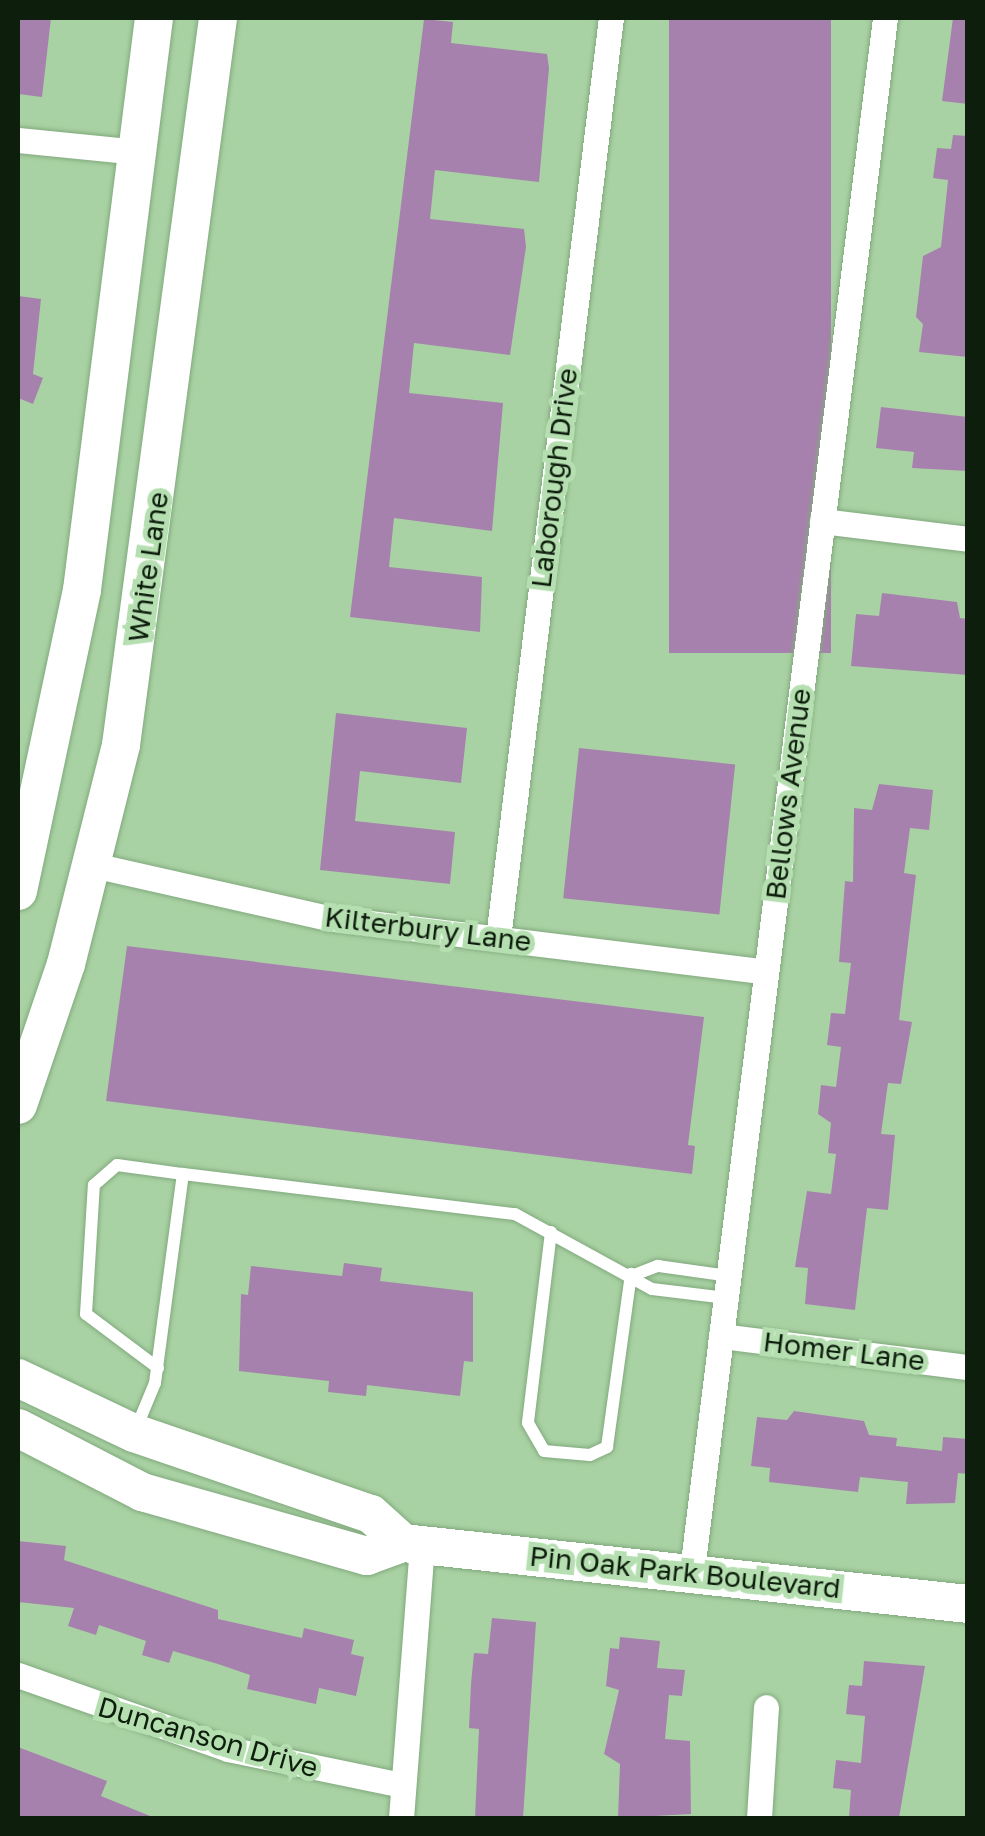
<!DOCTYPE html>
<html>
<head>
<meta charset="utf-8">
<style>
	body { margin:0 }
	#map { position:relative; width:985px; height:1836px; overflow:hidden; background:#a9d2a4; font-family:"Golos Text",sans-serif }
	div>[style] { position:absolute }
	.building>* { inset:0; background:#a781ad; transform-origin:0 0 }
	.roads { filter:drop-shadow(0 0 2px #81a97d) drop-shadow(0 0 2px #81a97d) }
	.lane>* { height:12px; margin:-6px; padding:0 6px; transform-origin:6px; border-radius:6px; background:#fff }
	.street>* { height:25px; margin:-12.5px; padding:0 12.5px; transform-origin:12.5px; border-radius:12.5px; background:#fff }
	.secondary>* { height:38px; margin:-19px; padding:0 19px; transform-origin:19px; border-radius:19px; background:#fff }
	span { translate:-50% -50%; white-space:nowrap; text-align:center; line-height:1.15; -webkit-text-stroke:10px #b6dfb1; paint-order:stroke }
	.street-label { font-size:28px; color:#0e1e0d }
	.frame { position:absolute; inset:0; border:20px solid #0e1e0d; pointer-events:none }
</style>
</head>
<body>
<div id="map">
	<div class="building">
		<div style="clip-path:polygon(18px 18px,51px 18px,42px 97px,18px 94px)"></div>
		<div style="left:669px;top:18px;width:162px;height:635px"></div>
		<div style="clip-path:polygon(953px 18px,968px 18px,968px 104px,942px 101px)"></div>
		<div style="clip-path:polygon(424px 19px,453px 22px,451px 43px,547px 54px,549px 68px,539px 182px,435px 170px,430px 219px,524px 229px,526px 247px,510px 355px,414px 343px,409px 393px,503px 403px,492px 531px,394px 518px,389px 567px,482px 577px,480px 632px,350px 617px)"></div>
		<div style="clip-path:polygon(953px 135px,968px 136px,968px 357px,919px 352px,923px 324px,916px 317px,923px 256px,941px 247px,948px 180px,933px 178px,937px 148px,951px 149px)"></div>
		<div style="clip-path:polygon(18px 296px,41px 299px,33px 374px,43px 378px,33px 404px,18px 398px)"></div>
		<div style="clip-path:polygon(881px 407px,968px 417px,968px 471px,912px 468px,914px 452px,876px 448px)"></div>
		<div style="clip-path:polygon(882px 593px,957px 602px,960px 618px,968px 619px,968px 675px,851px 666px,856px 614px,879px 616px)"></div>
		<div style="clip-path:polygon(336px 713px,467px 728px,461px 783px,360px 771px,355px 821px,455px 832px,450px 884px,320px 870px)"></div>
		<div style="left:579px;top:748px;width:157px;height:151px;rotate:6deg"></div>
		<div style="clip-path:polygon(879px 784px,933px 790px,929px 830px,910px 828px,904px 873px,916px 875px,899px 1020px,912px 1022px,901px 1084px,888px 1083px,881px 1134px,895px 1135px,888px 1210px,867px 1208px,855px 1310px,805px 1304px,808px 1268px,795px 1267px,807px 1191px,831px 1194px,836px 1154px,828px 1153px,831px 1123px,818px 1114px,821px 1085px,836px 1087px,841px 1047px,827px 1045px,831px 1013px,845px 1014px,851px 963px,839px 962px,845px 881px,853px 882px,854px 808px,872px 810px)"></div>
		<div style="clip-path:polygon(127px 946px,704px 1017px,688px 1145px,695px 1146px,692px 1174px,106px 1101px)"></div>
		<div style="clip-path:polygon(344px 1263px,382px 1268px,380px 1281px,473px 1292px,473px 1362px,464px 1361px,460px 1396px,367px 1385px,366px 1396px,328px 1392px,329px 1381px,239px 1371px,241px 1294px,248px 1295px,251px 1266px,342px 1276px)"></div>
		<div style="clip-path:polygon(794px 1411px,864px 1421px,869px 1435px,897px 1438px,896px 1446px,942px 1451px,943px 1437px,968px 1439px,968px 1474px,958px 1473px,955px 1503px,906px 1504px,908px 1482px,860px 1477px,858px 1492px,769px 1482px,770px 1468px,751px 1466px,757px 1417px,787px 1420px)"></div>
		<div style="clip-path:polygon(18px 1541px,66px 1546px,64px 1560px,218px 1610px,218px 1619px,302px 1638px,304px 1628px,354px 1640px,351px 1654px,364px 1657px,356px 1696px,319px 1688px,316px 1704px,247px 1689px,250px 1675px,218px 1664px,173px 1651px,169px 1663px,142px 1655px,146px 1641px,99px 1625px,96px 1635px,68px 1626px,74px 1608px,18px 1602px)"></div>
		<div style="clip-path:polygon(492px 1618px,536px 1622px,523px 1818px,475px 1818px,479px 1729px,469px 1728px,471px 1684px,474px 1653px,488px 1654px)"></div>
		<div style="clip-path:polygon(620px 1637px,660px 1641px,657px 1668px,685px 1670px,682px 1696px,669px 1695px,665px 1739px,690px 1741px,691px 1814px,618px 1818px,620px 1764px,604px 1754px,619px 1690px,606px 1686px,610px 1648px,619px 1649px)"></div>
		<div style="clip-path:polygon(864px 1661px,925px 1666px,899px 1818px,849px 1818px,851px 1790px,833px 1788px,836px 1760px,861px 1763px,865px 1716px,846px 1714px,849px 1685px,862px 1686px)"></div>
		<div style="clip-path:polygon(18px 1747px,107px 1781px,101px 1796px,155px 1818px,18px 1818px)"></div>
	</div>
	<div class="roads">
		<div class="lane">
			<div style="left:551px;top:1232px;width:192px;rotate:96.9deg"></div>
			<div style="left:528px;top:1423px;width:32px;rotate:60deg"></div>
			<div style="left:544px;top:1451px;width:46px;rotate:5deg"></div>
			<div style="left:590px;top:1455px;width:19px;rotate:-25deg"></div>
			<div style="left:607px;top:1447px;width:175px;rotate:-82.1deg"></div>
			<div style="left:634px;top:1275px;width:26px;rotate:-21deg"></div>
			<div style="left:658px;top:1266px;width:72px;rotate:8deg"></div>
			<div style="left:158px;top:1368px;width:90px;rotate:-143.1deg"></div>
			<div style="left:86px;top:1314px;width:129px;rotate:-86.5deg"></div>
			<div style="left:94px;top:1185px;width:30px;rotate:-41deg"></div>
			<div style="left:117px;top:1165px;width:67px;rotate:7.8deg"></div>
			<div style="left:135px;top:1431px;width:52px;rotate:-67.4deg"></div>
			<div style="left:155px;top:1383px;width:211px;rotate:-82.4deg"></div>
			<div style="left:183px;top:1174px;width:334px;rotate:6.9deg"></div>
			<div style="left:515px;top:1214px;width:156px;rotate:28.7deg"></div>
			<div style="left:652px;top:1289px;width:75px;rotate:6.9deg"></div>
		</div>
		<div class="street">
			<div style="left:18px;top:140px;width:121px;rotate:5.7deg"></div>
			<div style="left:822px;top:521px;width:147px;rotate:7deg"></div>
			<div style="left:93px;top:865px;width:242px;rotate:12.7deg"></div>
			<div style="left:329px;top:918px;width:440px;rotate:7deg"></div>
			<div style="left:498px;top:938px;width:927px;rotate:-83deg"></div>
			<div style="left:721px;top:1336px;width:249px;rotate:7.2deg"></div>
			<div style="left:692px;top:1570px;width:1564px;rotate:-82.91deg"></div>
			<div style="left:18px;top:1675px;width:223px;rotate:19.4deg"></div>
			<div style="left:228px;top:1749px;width:178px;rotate:11.7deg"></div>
			<div style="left:401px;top:1818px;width:274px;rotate:-85.6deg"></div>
			<div style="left:759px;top:1818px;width:111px;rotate:-86.4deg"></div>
		</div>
		<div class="secondary">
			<div style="left:18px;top:891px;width:308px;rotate:-78deg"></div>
			<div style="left:82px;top:590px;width:577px;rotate:-82.83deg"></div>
			<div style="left:18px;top:1105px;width:149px;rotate:-71.2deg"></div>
			<div style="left:66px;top:964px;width:226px;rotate:-75.9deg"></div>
			<div style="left:121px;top:745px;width:733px;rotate:-82.4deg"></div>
			<div style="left:18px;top:1378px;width:128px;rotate:25.4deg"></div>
			<div style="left:134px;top:1433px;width:250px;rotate:18.9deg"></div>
			<div style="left:371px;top:1514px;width:43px;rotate:42.2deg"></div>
			<div style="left:18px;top:1428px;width:140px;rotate:27.3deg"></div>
			<div style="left:142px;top:1492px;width:234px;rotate:15.9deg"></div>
			<div style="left:367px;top:1556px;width:38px;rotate:-20deg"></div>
			<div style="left:403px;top:1543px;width:568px;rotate:6.16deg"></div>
		</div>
	</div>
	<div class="street-label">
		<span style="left:554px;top:478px;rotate:-83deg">Laborough Drive</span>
		<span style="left:148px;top:567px;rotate:-82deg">White Lane</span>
		<span style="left:788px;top:794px;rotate:-83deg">Bellows Avenue</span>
		<span style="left:428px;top:929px;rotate:7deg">Kilterbury Lane</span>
		<span style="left:844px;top:1351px;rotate:7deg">Homer Lane</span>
		<span style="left:685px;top:1572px;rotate:6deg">Pin Oak Park Boulevard</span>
		<span style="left:208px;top:1737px;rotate:16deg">Duncanson Drive</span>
	</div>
	<div class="frame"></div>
</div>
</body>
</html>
